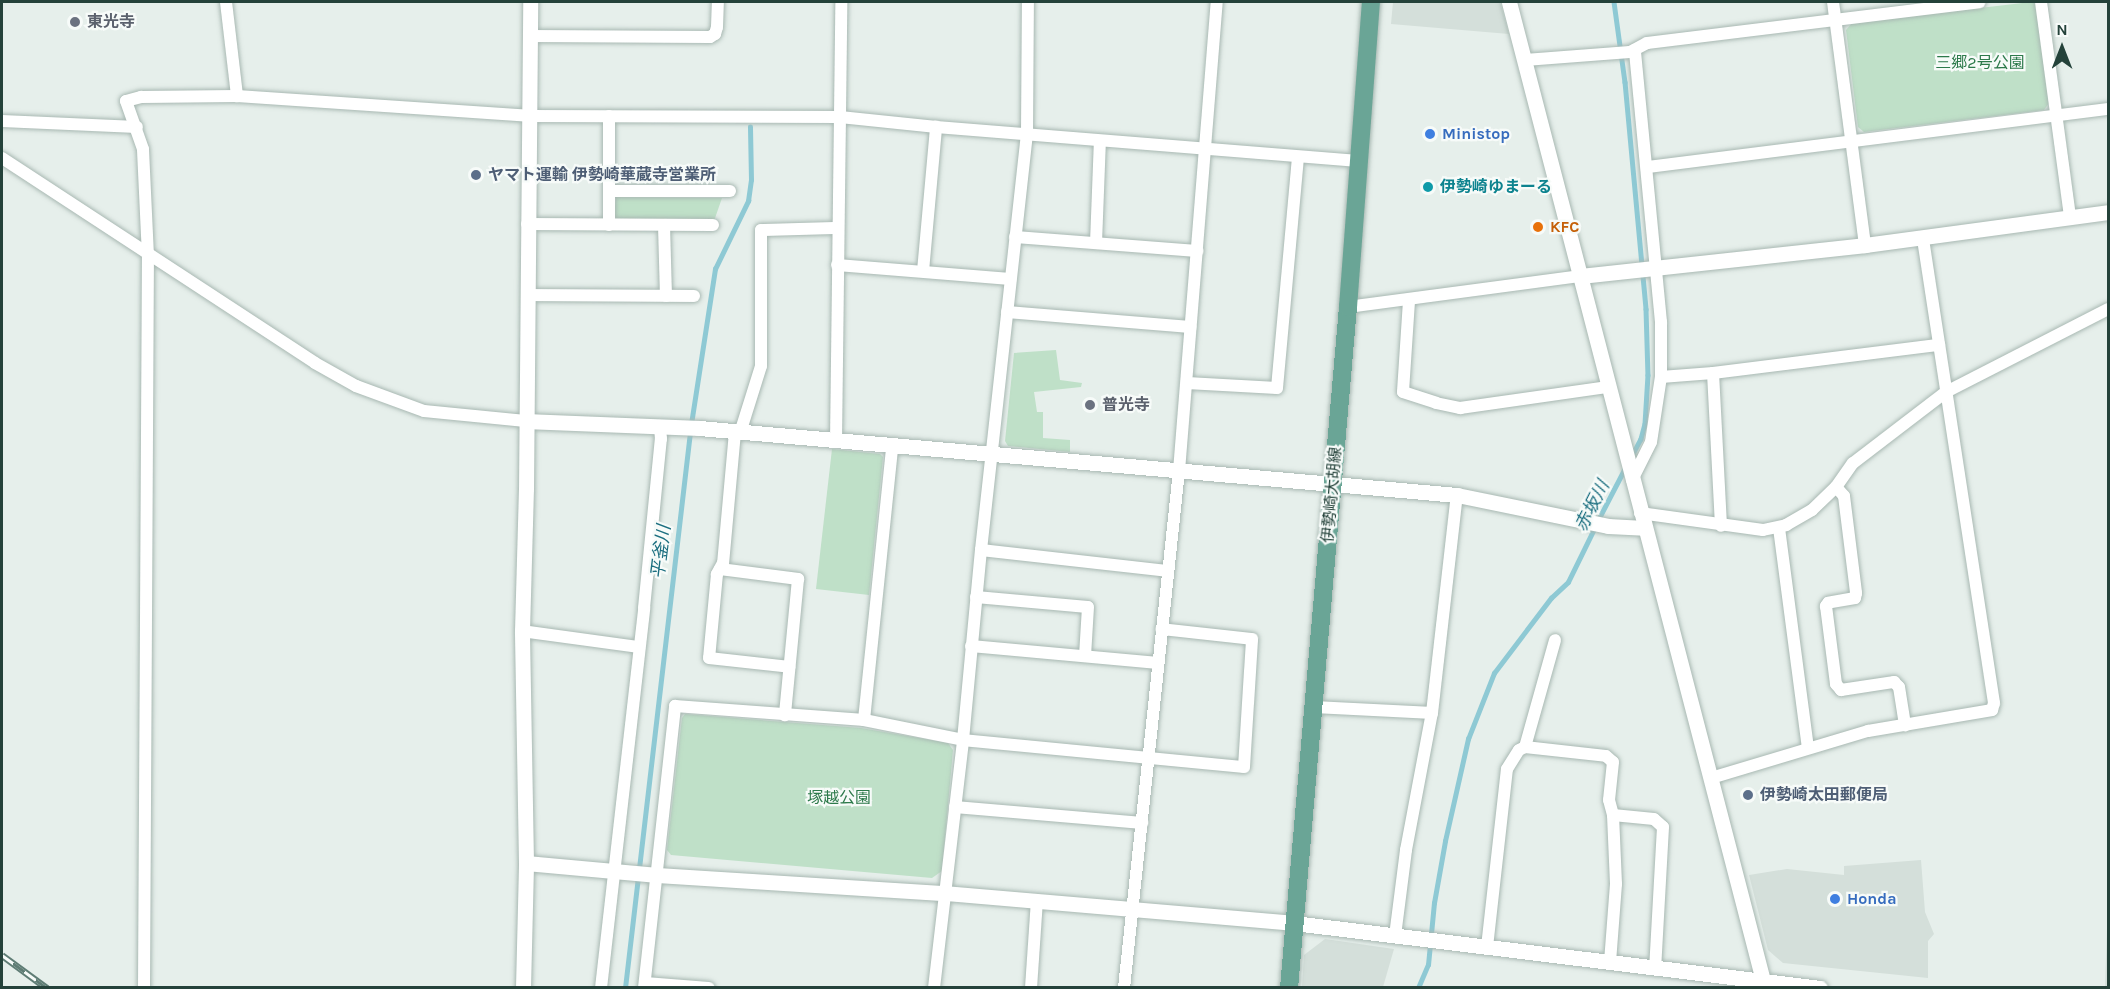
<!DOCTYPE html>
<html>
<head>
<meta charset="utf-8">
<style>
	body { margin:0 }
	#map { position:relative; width:2110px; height:989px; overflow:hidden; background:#e6efeb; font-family:Karla,"Noto Sans JP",sans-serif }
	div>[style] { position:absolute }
	.built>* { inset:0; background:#d4dfda }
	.green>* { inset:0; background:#bfe0c8 }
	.stream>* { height:4.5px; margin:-2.25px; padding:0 2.25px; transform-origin:2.25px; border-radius:2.25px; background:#8ec9d4 }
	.roads { filter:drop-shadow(0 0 2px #a8b8b2) drop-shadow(0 0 2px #a8b8b2) }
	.minor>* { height:12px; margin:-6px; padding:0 6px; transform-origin:6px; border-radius:6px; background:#fff }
	.tertiary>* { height:15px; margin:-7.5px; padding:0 7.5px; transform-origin:7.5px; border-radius:7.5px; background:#fff }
	.primary>* { height:18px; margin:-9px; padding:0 9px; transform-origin:9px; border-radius:9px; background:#6aa596 }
	.rail>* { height:7px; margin-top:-3.5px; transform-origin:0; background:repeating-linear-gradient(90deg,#f7fbf9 0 14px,#5f7d75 0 28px); box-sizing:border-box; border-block:2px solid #5f7d75 }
	.dots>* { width:16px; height:16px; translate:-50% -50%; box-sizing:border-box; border:3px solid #f7fbf9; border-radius:50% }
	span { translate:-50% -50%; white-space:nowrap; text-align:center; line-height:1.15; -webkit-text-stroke:4.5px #f7fbf9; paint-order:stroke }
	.worship-label { font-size:16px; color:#5b616d; font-weight:700 }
	.left { translate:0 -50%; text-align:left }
	.park-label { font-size:16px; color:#2d7a4b }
	.shop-label { font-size:16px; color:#366cbe; font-weight:700 }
	.service-label { font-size:16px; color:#4e5e75; font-weight:700 }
	.culture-label { font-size:16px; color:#0d838f; font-weight:700 }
	.food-label { font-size:16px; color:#c56008; font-weight:700 }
	.street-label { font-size:16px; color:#24423a }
	.water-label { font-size:18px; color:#1c6f80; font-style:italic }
	.frame { position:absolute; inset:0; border:3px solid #24423a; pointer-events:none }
	.north { position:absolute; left:2032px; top:18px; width:60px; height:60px; -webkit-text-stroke:4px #f7fbf9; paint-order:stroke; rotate:0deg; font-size:16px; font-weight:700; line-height:24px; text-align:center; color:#24423a }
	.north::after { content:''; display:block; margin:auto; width:21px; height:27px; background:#24423a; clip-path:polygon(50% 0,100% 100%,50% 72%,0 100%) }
</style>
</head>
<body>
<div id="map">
	<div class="built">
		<div style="clip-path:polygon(1393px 2px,1500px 2px,1509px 34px,1391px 24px)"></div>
		<div style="clip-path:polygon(1921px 860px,1925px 912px,1934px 934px,1928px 941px,1928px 978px,1783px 963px,1768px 950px,1749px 875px,1787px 869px,1844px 875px,1844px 866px)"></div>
		<div style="clip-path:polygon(2107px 929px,2108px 929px,2108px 988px,2105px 987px)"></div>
		<div style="clip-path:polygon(1325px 939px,1394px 949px,1383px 987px,1302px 987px,1304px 955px)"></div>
	</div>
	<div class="green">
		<div style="clip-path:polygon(2031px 2px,2036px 4px,2049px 103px,2044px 110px,1864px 132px,1858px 127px,1846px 30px,1852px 23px)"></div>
		<div style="clip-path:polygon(616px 197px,722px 198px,714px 221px,619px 220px,614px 216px)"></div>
		<div style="clip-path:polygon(1056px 350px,1060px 380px,1082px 383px,1081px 387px,1034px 392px,1037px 412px,1043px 412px,1043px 438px,1070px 440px,1070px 452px,1008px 446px,1005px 441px,1014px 353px)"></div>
		<div style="clip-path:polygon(832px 449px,880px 454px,883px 457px,869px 595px,816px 589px)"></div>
		<div style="clip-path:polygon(685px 714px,861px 728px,948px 743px,953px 750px,942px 871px,932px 878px,671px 855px,667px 850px,682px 718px)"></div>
	</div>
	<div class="stream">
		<div style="left:1614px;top:2px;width:81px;rotate:82.2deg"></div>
		<div style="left:1625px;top:82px;width:228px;rotate:84.7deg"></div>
		<div style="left:1646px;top:309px;width:66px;rotate:88.3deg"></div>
		<div style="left:1648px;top:375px;width:49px;rotate:93.5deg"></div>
		<div style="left:1645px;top:424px;width:16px;rotate:105deg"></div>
		<div style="left:1641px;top:439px;width:19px;rotate:118deg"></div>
		<div style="left:691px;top:424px;width:157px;rotate:-81.2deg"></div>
		<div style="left:715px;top:269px;width:76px;rotate:-64.1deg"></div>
		<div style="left:748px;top:201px;width:21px;rotate:-82deg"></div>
		<div style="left:751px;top:180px;width:53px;rotate:-91.1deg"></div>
		<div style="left:1598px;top:520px;width:61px;rotate:-62.6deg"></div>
		<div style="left:625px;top:988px;width:560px;rotate:-83.33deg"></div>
		<div style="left:1418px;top:988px;width:25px;rotate:-67deg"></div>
		<div style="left:1428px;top:965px;width:62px;rotate:-84.5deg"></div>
		<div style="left:1434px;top:903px;width:63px;rotate:-79.9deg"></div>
		<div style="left:1445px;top:841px;width:105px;rotate:-77.3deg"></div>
		<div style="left:1468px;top:739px;width:71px;rotate:-68.5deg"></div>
		<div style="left:1494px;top:673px;width:94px;rotate:-52.8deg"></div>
		<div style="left:1551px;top:598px;width:23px;rotate:-43deg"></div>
		<div style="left:1568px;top:582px;width:61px;rotate:-63.9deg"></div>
	</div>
	<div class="roads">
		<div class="minor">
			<div style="left:226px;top:2px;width:95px;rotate:83.3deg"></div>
			<div style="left:1833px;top:2px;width:245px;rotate:82.5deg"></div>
			<div style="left:2041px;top:2px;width:217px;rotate:82.3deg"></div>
			<div style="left:529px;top:36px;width:181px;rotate:0.3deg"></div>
			<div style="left:710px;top:37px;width:6px;rotate:-31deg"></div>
			<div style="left:715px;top:34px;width:7px;rotate:-74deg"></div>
			<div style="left:717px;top:27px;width:25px;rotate:-88deg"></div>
			<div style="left:1525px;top:60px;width:105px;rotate:-4.4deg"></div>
			<div style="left:1630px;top:52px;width:19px;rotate:-28deg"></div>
			<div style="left:1647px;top:43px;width:335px;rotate:-7deg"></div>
			<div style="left:2px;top:121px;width:135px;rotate:2.5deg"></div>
			<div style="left:2px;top:158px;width:374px;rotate:33.2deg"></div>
			<div style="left:315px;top:363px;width:47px;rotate:29.3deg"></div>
			<div style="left:356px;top:386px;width:72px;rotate:20.2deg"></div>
			<div style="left:424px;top:411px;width:102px;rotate:5.6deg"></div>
			<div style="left:1648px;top:167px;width:464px;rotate:-7.2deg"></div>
			<div style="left:609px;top:191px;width:121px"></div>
			<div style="left:527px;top:224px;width:186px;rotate:0.3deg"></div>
			<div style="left:609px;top:225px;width:109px;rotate:-90deg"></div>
			<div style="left:664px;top:225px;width:71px;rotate:88.4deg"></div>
			<div style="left:1015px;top:237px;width:183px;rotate:4.4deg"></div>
			<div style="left:1096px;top:243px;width:102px;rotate:-87.8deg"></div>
			<div style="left:837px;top:265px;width:174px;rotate:4.6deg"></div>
			<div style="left:923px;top:271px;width:145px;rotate:-84.8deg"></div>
			<div style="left:527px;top:295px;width:167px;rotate:0.3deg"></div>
			<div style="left:1409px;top:301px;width:91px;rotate:93.8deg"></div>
			<div style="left:1403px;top:392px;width:35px;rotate:18deg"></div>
			<div style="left:1436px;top:403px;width:25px;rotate:12deg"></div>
			<div style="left:1460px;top:408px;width:148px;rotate:-8.1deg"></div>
			<div style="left:1348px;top:307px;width:235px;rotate:-7.6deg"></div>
			<div style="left:1007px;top:312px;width:184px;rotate:4.7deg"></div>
			<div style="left:1713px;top:373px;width:153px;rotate:87deg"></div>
			<div style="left:1661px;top:377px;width:52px;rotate:-4.4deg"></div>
			<div style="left:1713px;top:373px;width:228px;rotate:-7.1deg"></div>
			<div style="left:1187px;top:383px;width:90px;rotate:3.2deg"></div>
			<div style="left:1277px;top:388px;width:232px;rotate:-84.8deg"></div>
			<div style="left:735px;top:432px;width:132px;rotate:95.2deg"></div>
			<div style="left:723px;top:563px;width:13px;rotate:119deg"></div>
			<div style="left:717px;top:574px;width:84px;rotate:95.4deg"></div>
			<div style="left:709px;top:658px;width:81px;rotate:6.3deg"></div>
			<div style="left:740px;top:433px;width:70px;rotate:-72.6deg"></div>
			<div style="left:761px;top:366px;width:136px;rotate:-90deg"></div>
			<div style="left:761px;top:230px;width:76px;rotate:-1.5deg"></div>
			<div style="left:836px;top:442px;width:440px;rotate:-89.3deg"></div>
			<div style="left:1632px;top:480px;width:42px;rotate:-63.4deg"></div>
			<div style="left:1651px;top:442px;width:66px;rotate:-81.3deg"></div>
			<div style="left:1661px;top:377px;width:55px;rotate:-90deg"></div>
			<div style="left:1661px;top:322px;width:273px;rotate:-95.5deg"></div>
			<div style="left:1836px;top:487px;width:12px;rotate:48deg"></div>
			<div style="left:1844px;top:496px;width:98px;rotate:82.9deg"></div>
			<div style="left:1856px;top:593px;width:5px;rotate:101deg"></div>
			<div style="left:1855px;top:598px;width:27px;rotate:170deg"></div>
			<div style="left:1828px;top:603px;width:4px;rotate:124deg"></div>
			<div style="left:1826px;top:606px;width:79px;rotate:82.7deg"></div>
			<div style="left:1836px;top:684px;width:8px;rotate:50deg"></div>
			<div style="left:1841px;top:690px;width:54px;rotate:-8.6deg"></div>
			<div style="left:1894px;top:682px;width:7px;rotate:45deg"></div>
			<div style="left:1899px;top:687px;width:39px;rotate:81deg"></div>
			<div style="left:1640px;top:513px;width:124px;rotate:7.9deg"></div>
			<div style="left:1763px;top:530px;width:24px;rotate:-12deg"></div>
			<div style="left:1786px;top:525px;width:30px;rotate:-30deg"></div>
			<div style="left:1812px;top:510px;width:33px;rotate:-44deg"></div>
			<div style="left:1836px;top:487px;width:29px;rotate:-55deg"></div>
			<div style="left:1853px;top:463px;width:117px;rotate:-37.4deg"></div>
			<div style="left:1946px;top:392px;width:182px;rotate:-27.1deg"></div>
			<div style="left:1779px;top:528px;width:222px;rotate:82.5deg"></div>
			<div style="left:981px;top:550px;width:187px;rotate:6.4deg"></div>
			<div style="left:720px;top:569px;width:79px;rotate:7.3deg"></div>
			<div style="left:798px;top:579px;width:137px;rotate:95.5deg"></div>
			<div style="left:976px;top:597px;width:112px;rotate:5.1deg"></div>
			<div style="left:1088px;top:607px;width:49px;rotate:93.5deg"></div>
			<div style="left:522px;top:631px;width:118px;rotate:7.8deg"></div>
			<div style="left:971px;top:646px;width:188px;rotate:5.2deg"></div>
			<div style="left:1315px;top:707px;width:117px;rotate:2.9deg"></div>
			<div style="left:864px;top:720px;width:274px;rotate:-84.1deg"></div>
			<div style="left:1525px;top:747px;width:81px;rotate:6.3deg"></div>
			<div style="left:1606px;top:756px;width:9px;rotate:41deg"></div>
			<div style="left:1613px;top:762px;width:38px;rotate:96deg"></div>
			<div style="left:1609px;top:800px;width:16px;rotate:75deg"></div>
			<div style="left:1613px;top:815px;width:69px;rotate:87.5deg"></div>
			<div style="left:1616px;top:884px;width:78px;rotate:94.4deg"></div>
			<div style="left:1711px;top:778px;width:164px;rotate:-16.7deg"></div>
			<div style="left:1868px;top:731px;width:126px;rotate:-9.6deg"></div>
			<div style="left:1992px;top:710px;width:7px;rotate:-74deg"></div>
			<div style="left:1994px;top:703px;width:471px;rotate:-98.7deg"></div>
			<div style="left:955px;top:807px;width:188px;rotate:4.9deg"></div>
			<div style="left:1613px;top:815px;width:41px;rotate:5.6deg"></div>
			<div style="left:1654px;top:819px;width:12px;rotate:42deg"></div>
			<div style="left:1663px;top:827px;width:141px;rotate:93.2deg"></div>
			<div style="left:1395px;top:936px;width:87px;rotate:-82.7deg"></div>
			<div style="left:1406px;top:850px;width:139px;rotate:-79.3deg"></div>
			<div style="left:1432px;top:713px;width:219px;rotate:-83.5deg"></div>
			<div style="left:1487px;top:947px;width:179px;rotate:-83.6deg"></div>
			<div style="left:1507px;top:769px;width:22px;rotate:-58deg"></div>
			<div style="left:1519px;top:750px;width:7px;rotate:-27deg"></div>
			<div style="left:1525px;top:747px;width:111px;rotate:-74.3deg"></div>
			<div style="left:645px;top:983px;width:64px;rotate:4.5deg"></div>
			<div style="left:144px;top:988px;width:732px;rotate:-89.69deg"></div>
			<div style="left:148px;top:256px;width:107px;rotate:-92.7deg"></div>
			<div style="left:143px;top:149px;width:51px;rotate:-109.5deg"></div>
			<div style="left:126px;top:101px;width:16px;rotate:-15deg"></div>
			<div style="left:141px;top:97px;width:96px;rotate:-0.6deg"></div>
			<div style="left:237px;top:96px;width:292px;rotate:3.9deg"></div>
			<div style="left:528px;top:116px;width:312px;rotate:0.2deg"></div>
			<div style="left:840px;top:117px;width:97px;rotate:5.9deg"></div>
			<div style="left:936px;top:127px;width:424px;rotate:4.6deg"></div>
			<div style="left:601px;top:988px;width:382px;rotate:-83.5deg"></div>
			<div style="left:644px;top:608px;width:170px;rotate:-84.3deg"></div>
			<div style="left:661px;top:439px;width:12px;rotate:-95deg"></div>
			<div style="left:644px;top:988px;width:284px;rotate:-83.7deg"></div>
			<div style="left:675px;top:706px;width:190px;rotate:4.2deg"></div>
			<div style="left:864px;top:720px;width:101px;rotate:11.4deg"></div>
			<div style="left:963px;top:740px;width:282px;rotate:5.5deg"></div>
			<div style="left:1244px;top:767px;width:128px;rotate:-86.4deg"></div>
			<div style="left:1252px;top:639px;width:91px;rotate:-173.7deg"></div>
			<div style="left:934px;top:988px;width:250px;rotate:-83.3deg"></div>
			<div style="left:963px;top:740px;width:191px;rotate:-84.6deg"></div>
			<div style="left:981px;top:550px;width:420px;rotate:-83.7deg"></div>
			<div style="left:1027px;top:133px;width:131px;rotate:-89.6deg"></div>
			<div style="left:1031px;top:988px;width:87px;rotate:-86.1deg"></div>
			<div style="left:1124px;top:988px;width:520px;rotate:-83.93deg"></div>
			<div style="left:1179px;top:471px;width:471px;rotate:-85.4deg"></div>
		</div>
		<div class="tertiary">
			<div style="left:1509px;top:2px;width:1019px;rotate:75.45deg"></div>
			<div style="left:1581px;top:276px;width:286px;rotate:-6.2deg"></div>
			<div style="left:1865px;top:245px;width:245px;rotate:-7.7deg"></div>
			<div style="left:526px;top:421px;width:173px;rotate:2.3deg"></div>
			<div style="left:699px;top:428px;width:761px;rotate:5.05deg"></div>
			<div style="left:1457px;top:495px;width:154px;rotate:11.6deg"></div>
			<div style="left:1608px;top:526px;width:36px;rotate:3deg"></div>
			<div style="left:526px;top:863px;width:132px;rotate:5.2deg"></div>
			<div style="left:657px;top:875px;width:289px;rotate:3.6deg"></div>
			<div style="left:945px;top:893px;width:350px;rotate:4.9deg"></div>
			<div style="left:1294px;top:923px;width:530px;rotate:7.04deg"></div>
			<div style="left:523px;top:988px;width:125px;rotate:-88.6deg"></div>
			<div style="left:526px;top:863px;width:232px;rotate:-91deg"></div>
			<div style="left:522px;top:631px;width:142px;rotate:-88.4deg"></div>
			<div style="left:526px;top:489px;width:487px;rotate:-89.5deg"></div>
		</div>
		<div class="primary">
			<div style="left:1289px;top:988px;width:684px;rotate:-85.05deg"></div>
			<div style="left:1348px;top:307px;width:306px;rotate:-85.7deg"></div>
		</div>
	</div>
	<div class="rail">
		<div style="left:2px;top:955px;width:56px;rotate:36.3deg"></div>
	</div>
	<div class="dots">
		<div style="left:75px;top:22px;background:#6b7280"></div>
		<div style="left:1430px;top:134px;background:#3f7fe0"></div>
		<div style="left:476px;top:175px;background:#5c6f8a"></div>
		<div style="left:1428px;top:187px;background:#0f9aa8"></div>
		<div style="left:1538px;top:227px;background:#e8710a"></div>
		<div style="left:1090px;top:405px;background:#6b7280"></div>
		<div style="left:1748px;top:795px;background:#5c6f8a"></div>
		<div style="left:1835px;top:899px;background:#3f7fe0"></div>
	</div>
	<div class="worship-label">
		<span class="left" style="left:87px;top:22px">東光寺</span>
		<span class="left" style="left:1102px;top:405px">普光寺</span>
	</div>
	<div class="park-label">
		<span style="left:1980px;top:63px">三郷2号公園</span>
		<span style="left:839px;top:798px">塚越公園</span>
	</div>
	<div class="shop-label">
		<span class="left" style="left:1442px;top:134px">Ministop</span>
		<span class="left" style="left:1847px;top:899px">Honda</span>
	</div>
	<div class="service-label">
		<span class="left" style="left:488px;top:175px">ヤマト運輸 伊勢崎華蔵寺営業所</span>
		<span class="left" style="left:1760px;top:795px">伊勢崎太田郵便局</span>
	</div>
	<div class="culture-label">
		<span class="left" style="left:1440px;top:187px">伊勢崎ゆまーる</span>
	</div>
	<div class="food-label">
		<span class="left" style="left:1550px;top:227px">KFC</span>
	</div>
	<div class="street-label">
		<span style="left:1332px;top:495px;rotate:-85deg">伊勢崎大胡線</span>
	</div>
	<div class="water-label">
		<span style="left:1592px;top:506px;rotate:-63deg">赤坂川</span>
		<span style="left:661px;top:552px;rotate:-83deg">平釜川</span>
	</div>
	<div class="frame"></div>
	<div class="north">N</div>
</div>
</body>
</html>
